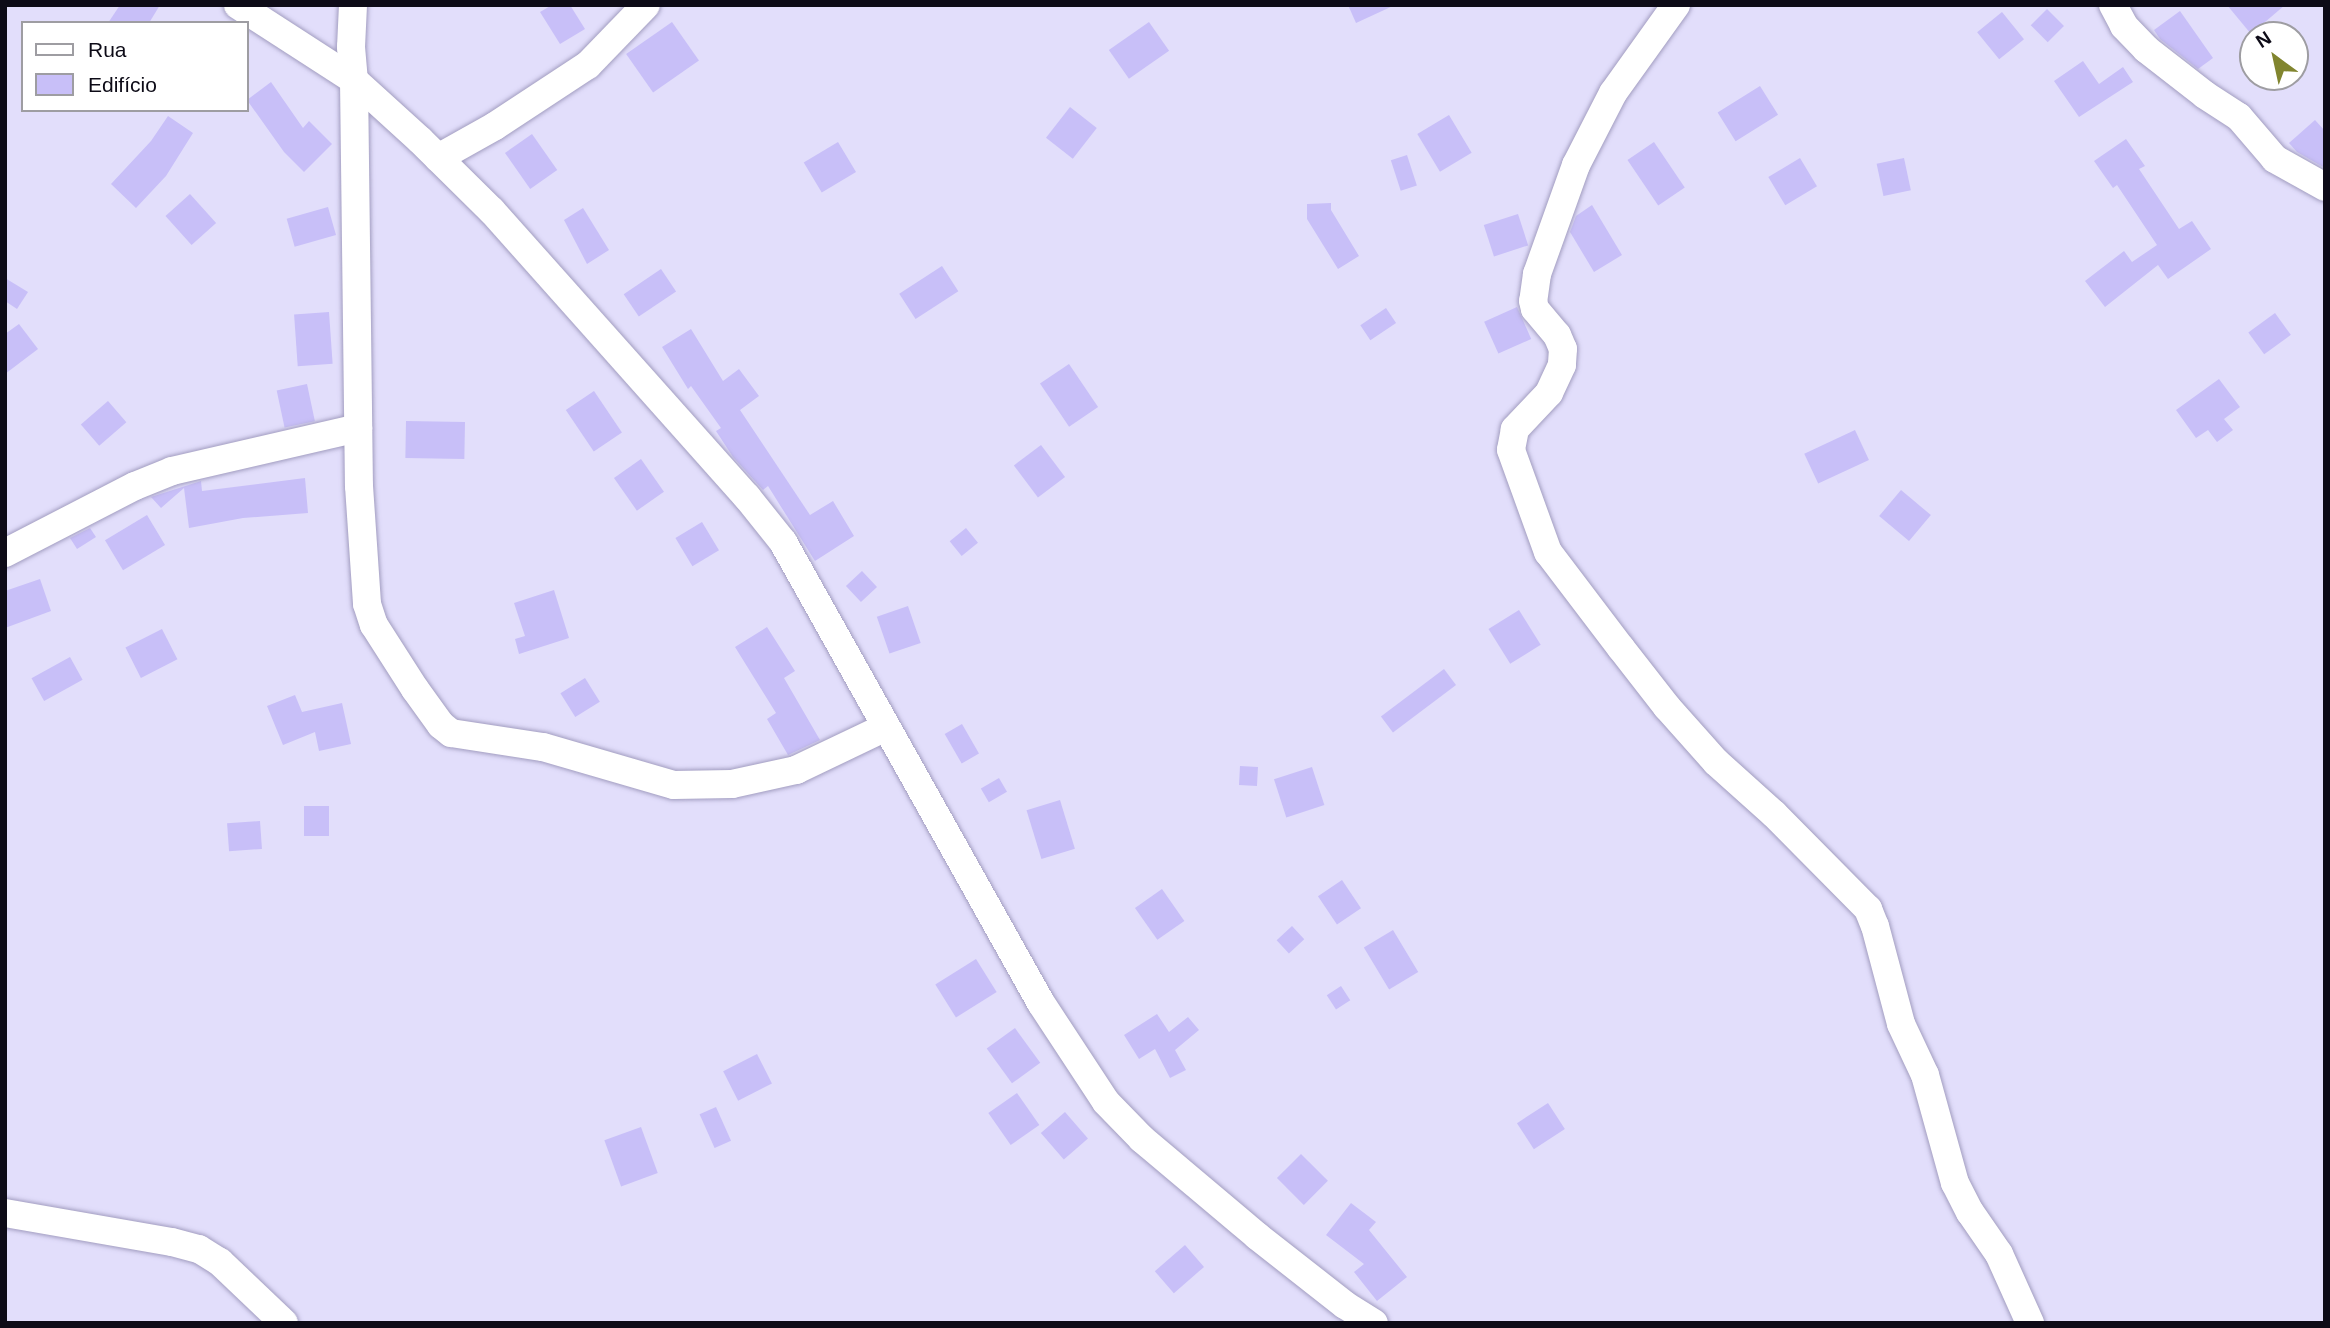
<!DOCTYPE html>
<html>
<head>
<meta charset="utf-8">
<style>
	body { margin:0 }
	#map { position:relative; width:2330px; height:1328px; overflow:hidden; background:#e2defb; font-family:Helvetica,sans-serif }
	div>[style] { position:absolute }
	.building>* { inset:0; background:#c8bff8; transform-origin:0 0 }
	.roads { filter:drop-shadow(0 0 2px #a29dc0) drop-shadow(0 0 2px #a29dc0) }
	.minor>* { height:28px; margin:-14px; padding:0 14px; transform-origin:14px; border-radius:14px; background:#fff }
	span { translate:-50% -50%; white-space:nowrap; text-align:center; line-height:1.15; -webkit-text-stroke:7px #fff; paint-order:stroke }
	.frame { position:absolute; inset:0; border:7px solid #0d0b17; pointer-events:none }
	.legend { position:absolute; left:21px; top:21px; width:228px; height:91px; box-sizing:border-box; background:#fff; border:2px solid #9e9da2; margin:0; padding:9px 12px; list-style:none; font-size:21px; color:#0d0b17 }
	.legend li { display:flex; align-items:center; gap:14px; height:35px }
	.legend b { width:35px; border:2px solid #9e9da2 }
	.north { position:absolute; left:2239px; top:21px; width:70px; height:70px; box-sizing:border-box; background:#fff; border:2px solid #9e9da2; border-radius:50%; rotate:327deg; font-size:19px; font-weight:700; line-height:28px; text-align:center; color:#0d0b17 }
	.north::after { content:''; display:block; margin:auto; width:24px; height:32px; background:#81852f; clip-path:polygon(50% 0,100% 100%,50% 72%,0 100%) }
</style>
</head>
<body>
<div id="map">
	<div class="building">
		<div style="clip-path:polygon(120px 5px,160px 5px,149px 23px,108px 23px)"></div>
		<div style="clip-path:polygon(552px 5px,570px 5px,585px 29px,560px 44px,540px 12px)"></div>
		<div style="clip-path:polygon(1348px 5px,1395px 5px,1356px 23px)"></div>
		<div style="clip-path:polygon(2227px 5px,2285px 5px,2251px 34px)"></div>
		<div style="left:2047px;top:9px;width:24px;height:23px;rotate:45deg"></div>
		<div style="clip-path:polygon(2180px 11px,2213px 58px,2198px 69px,2160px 39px,2154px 30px)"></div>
		<div style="left:2002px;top:12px;width:35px;height:32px;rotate:51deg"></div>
		<div style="left:672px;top:22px;width:47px;height:56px;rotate:55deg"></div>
		<div style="left:1149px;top:22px;width:35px;height:49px;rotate:55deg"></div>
		<div style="clip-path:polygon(2083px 61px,2099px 84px,2123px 67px,2133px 82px,2079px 117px,2054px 81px)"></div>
		<div style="clip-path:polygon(271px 82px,303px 128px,309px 121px,332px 144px,304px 172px,284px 152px,247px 100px)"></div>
		<div style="left:1760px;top:86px;width:34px;height:50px;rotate:58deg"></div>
		<div style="left:1070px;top:107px;width:34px;height:39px;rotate:38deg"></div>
		<div style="left:1449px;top:115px;width:44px;height:37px;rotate:59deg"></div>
		<div style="clip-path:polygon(168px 116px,193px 133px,166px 176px,136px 208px,111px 184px,151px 141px)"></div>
		<div style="clip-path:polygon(2315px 120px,2325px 131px,2325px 168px,2297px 152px,2289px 143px)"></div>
		<div style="left:532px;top:134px;width:44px;height:33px;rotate:55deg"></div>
		<div style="clip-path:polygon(2126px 139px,2145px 166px,2139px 169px,2179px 229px,2192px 221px,2211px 249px,2168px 279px,2158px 265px,2105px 307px,2085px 281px,2124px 251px,2132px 262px,2157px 245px,2117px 185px,2113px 188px,2094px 161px)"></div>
		<div style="left:838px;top:142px;width:35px;height:40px;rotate:59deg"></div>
		<div style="left:1654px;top:142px;width:55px;height:32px;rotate:56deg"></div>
		<div style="left:1407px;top:155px;width:32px;height:17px;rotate:72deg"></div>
		<div style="left:1800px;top:158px;width:33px;height:37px;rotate:59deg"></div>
		<div style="left:1904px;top:158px;width:33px;height:28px;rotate:78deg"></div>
		<div style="left:190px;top:194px;width:39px;height:33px;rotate:48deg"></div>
		<div style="clip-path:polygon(1331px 203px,1331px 210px,1359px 256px,1338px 269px,1307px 219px,1307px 204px)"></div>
		<div style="clip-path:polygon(1592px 205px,1622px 255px,1594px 272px,1570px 232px,1576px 216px)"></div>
		<div style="left:328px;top:207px;width:29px;height:43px;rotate:74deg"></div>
		<div style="clip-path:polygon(583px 208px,609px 250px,587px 264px,564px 220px)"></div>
		<div style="left:1518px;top:214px;width:33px;height:36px;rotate:72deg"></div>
		<div style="left:942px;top:266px;width:30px;height:51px;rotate:57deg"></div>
		<div style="left:661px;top:269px;width:27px;height:45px;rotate:56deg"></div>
		<div style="clip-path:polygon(5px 278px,28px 292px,17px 309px,5px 301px)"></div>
		<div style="left:1517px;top:307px;width:35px;height:36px;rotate:66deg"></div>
		<div style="left:1386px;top:308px;width:18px;height:31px;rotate:56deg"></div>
		<div style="left:329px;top:312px;width:52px;height:35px;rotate:86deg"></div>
		<div style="left:2275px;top:313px;width:27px;height:33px;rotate:54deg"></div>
		<div style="clip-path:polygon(19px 324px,38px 349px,5px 374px,5px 334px)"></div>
		<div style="clip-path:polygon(691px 329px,723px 381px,739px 369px,759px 396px,740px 410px,810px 515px,833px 501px,854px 536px,815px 561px,768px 486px,763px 490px,733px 457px,716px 431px,721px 428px,691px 386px,688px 389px,662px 347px)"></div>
		<div style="left:1069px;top:364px;width:52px;height:35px;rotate:56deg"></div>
		<div style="clip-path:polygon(2219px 379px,2240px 407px,2224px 419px,2233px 430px,2217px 442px,2208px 430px,2196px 438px,2176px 410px)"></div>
		<div style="left:307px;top:384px;width:38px;height:31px;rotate:78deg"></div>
		<div style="left:594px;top:391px;width:50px;height:34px;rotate:56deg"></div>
		<div style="left:108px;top:401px;width:28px;height:36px;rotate:49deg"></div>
		<div style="left:406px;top:421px;width:59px;height:37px;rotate:1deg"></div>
		<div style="left:1855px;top:430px;width:33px;height:56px;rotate:65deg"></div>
		<div style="left:1041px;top:445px;width:40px;height:34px;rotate:53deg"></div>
		<div style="left:641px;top:459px;width:40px;height:33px;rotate:55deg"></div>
		<div style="clip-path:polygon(305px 478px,308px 513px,243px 518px,189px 528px,184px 488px,161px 508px,151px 497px,201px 481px,202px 491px)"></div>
		<div style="left:1901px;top:490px;width:39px;height:34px;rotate:40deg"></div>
		<div style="left:147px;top:515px;width:35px;height:49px;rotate:59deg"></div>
		<div style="left:702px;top:522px;width:33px;height:31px;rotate:59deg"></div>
		<div style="clip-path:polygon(90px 528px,96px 537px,77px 549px,70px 538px)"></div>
		<div style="left:966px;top:528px;width:19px;height:21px;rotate:51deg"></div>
		<div style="left:862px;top:571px;width:22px;height:22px;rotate:47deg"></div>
		<div style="clip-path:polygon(40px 579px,51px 611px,5px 628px,5px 591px)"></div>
		<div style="clip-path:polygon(554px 590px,569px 638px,519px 654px,515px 639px,525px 636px,514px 603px)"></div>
		<div style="left:908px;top:606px;width:39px;height:33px;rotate:71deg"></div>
		<div style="left:1519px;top:610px;width:41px;height:36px;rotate:58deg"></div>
		<div style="clip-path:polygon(767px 627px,795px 671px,784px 678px,820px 740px,788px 755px,767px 719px,776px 713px,735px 647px)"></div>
		<div style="left:162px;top:629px;width:34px;height:41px;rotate:63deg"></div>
		<div style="left:70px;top:657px;width:26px;height:44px;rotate:61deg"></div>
		<div style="left:1444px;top:669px;width:20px;height:79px;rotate:53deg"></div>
		<div style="left:585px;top:678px;width:28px;height:29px;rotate:58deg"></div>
		<div style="clip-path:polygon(295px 695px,302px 712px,342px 703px,351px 744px,319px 751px,315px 732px,283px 745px,267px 706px)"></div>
		<div style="left:962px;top:724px;width:34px;height:20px;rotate:60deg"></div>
		<div style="left:1240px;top:766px;width:18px;height:19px;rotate:3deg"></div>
		<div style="left:1312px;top:767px;width:40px;height:40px;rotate:72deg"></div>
		<div style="left:999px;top:778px;width:16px;height:21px;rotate:60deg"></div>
		<div style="left:1060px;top:800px;width:51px;height:35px;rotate:73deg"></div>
		<div style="left:304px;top:806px;width:25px;height:30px"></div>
		<div style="left:260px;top:821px;width:28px;height:33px;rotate:86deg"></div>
		<div style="left:1342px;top:880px;width:34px;height:29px;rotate:56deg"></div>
		<div style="left:1162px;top:889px;width:39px;height:33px;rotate:55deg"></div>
		<div style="left:1292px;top:926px;width:18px;height:21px;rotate:47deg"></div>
		<div style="left:1393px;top:930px;width:49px;height:34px;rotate:59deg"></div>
		<div style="left:976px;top:959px;width:39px;height:48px;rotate:58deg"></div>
		<div style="left:1341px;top:986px;width:17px;height:17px;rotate:57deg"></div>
		<div style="clip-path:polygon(1157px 1014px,1169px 1032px,1188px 1017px,1199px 1030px,1175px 1050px,1186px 1070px,1170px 1078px,1155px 1049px,1139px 1059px,1124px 1035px)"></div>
		<div style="left:1015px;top:1028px;width:43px;height:35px;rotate:54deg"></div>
		<div style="left:757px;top:1054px;width:33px;height:38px;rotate:63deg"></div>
		<div style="left:1017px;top:1093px;width:39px;height:35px;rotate:55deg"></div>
		<div style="left:1548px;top:1103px;width:31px;height:37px;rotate:57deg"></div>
		<div style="left:716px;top:1107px;width:37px;height:18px;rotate:66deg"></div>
		<div style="left:1065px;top:1112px;width:35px;height:32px;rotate:49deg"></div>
		<div style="left:641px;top:1127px;width:49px;height:39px;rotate:70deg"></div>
		<div style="left:1301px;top:1154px;width:38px;height:34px;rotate:45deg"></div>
		<div style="clip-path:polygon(1351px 1203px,1376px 1222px,1369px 1230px,1407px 1277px,1377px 1301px,1354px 1272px,1364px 1264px,1326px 1235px)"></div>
		<div style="left:1185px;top:1245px;width:29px;height:40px;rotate:49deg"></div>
	</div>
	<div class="roads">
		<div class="minor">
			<div style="left:238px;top:5px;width:138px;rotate:32.9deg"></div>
			<div style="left:354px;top:80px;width:89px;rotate:42.3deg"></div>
			<div style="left:420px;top:140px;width:101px;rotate:44.6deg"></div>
			<div style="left:492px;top:211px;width:383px;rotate:48.3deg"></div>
			<div style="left:747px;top:497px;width:58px;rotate:51.3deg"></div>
			<div style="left:783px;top:542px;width:528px;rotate:60.77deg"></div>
			<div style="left:1041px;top:1003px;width:118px;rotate:56.7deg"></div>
			<div style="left:1106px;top:1102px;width:52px;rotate:45.8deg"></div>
			<div style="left:1142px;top:1139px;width:150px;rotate:40.1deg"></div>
			<div style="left:1257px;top:1236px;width:112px;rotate:38.1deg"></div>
			<div style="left:1345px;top:1305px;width:34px;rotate:32deg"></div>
			<div style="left:353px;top:5px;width:42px;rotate:92.7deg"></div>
			<div style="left:351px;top:47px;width:33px;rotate:85deg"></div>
			<div style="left:354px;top:80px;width:406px;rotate:89.3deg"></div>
			<div style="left:359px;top:486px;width:118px;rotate:86.1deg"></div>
			<div style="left:367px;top:604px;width:22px;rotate:72deg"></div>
			<div style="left:374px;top:625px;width:76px;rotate:57.4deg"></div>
			<div style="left:415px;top:689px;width:44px;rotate:54.2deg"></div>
			<div style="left:441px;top:725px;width:13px;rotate:39deg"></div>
			<div style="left:451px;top:733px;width:93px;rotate:8.7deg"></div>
			<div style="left:543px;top:747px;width:136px;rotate:16.2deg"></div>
			<div style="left:674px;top:785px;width:58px;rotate:-1deg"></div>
			<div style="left:732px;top:784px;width:66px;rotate:-12.3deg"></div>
			<div style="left:796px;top:770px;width:100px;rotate:-25.5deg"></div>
			<div style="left:1676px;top:5px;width:108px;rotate:125.6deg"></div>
			<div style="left:1613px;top:93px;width:81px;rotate:117.2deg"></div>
			<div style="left:1576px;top:165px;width:116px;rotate:109.7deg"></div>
			<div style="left:1537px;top:274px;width:27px;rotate:98deg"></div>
			<div style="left:1533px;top:301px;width:8px;rotate:76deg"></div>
			<div style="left:1535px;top:309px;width:34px;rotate:50deg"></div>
			<div style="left:1557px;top:335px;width:15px;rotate:67deg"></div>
			<div style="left:1563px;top:349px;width:16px;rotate:94deg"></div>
			<div style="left:1562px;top:365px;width:31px;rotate:115deg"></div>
			<div style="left:1549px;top:393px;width:50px;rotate:133.4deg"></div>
			<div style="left:1515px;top:429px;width:21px;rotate:101deg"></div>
			<div style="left:1511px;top:450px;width:109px;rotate:70.1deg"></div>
			<div style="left:1548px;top:552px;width:121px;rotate:52.8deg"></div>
			<div style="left:1621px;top:648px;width:75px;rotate:52.1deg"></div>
			<div style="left:1667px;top:707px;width:74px;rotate:48.3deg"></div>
			<div style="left:1716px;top:762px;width:78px;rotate:41.9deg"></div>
			<div style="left:1774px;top:814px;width:134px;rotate:45.3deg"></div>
			<div style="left:1868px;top:909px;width:18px;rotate:68deg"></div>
			<div style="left:1875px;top:926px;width:101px;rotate:75.1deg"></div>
			<div style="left:1901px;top:1024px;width:56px;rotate:64.8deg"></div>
			<div style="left:1925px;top:1075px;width:112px;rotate:74.5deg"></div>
			<div style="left:1955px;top:1183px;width:33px;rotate:63deg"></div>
			<div style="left:1970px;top:1212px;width:51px;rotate:55.4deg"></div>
			<div style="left:1999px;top:1254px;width:76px;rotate:65.8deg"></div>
			<div style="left:2113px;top:5px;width:24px;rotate:62deg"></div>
			<div style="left:2124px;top:26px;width:32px;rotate:46deg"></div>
			<div style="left:2146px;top:49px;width:75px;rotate:37.9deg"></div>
			<div style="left:2205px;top:95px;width:40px;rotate:32.9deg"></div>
			<div style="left:2239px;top:117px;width:55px;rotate:49.4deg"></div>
			<div style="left:2275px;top:159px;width:57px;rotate:29.2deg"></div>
			<div style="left:438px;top:158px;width:65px;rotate:-29.3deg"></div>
			<div style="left:495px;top:126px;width:111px;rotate:-33.3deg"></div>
			<div style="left:588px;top:65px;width:83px;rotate:-46deg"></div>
			<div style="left:5px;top:553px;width:146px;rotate:-27.3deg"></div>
			<div style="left:135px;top:486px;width:40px;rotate:-22deg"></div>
			<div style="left:172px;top:471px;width:191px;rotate:-13deg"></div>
			<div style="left:5px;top:1213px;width:169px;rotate:9.9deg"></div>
			<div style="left:172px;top:1242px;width:28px;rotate:15deg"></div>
			<div style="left:199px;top:1249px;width:25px;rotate:32deg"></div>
			<div style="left:220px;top:1262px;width:88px;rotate:43.6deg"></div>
		</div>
	</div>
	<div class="frame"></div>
	<ul class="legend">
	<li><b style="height:9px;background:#fff"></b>Rua</li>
	<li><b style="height:19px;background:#c8bff8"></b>Edifício</li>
	</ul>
	<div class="north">N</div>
</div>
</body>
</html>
